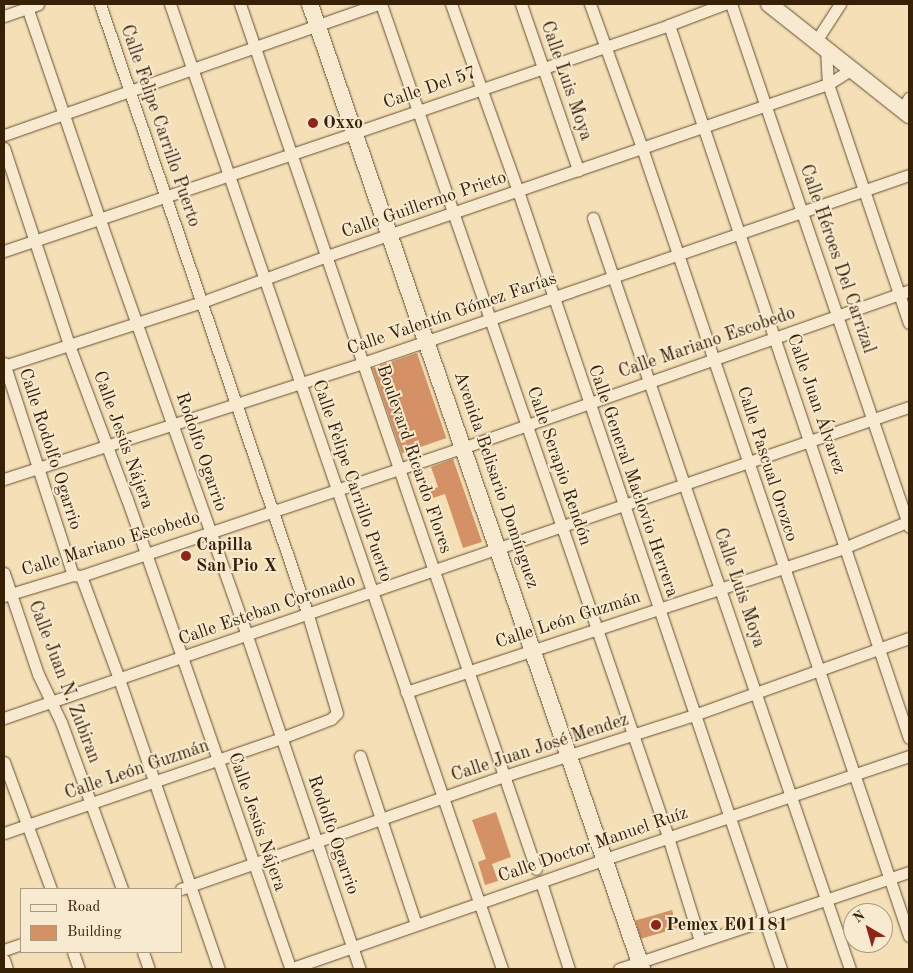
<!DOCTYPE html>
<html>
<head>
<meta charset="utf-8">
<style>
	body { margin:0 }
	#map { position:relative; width:913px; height:973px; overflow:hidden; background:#f4dfb6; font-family:"Old Standard TT",serif }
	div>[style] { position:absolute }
	.building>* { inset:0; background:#d49165; transform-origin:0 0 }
	.roads { filter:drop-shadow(0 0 1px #665033) drop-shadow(0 0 1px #665033) }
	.street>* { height:11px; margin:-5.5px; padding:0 5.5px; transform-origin:5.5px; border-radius:5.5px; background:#f8ead0 }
	.secondary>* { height:16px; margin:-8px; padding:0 8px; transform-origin:8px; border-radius:8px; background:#f8ead0 }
	.dots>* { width:14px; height:14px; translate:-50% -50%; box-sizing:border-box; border:2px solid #f8ead0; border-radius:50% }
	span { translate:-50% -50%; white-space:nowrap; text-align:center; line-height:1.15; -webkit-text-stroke:4px #f8ead0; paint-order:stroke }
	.street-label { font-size:18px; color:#362107 }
	.poi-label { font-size:18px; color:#362107; font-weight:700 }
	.left { translate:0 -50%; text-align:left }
	.frame { position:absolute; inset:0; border:5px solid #362107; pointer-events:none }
	.legend { position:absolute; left:20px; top:888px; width:162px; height:65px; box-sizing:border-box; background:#f8ead0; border:1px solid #aa9a80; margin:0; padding:6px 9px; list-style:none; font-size:15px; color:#362107 }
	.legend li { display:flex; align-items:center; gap:10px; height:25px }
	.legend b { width:25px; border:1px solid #aa9a80 }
	.north { position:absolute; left:843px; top:903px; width:50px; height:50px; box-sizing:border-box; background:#f8ead0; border:1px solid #aa9a80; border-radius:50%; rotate:322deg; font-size:14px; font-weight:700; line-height:20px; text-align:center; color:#362107 }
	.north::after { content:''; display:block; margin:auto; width:18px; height:22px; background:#8f2418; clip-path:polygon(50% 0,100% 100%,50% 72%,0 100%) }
</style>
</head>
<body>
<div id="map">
	<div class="building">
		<div style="left:417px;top:353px;width:90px;height:47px;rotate:71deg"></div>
		<div style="clip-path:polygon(453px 459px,482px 542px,463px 548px,445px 494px,433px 498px,430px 490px,438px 487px,431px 467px)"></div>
		<div style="clip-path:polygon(496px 812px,511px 857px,492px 864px,498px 881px,485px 885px,478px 862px,486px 859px,472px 820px)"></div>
		<div style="left:672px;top:910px;width:19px;height:38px;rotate:74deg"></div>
	</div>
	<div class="roads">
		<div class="street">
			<div style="left:26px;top:4px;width:228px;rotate:71.1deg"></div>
			<div style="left:100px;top:220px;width:441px;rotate:70.5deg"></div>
			<div style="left:247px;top:636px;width:352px;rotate:71.3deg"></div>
			<div style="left:170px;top:4px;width:1021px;rotate:71.01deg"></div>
			<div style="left:240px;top:4px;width:914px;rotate:71.11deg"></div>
			<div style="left:381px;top:4px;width:553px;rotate:70.91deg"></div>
			<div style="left:562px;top:527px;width:328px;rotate:71.1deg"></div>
			<div style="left:668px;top:837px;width:109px;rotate:72.9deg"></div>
			<div style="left:451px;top:4px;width:199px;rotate:70.3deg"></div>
			<div style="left:518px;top:191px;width:821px;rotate:71.32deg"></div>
			<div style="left:521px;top:4px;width:176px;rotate:71deg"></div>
			<div style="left:590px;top:4px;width:153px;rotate:70.1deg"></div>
			<div style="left:642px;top:148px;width:832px;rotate:71.28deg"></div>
			<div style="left:731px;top:4px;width:552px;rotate:71.2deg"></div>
			<div style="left:4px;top:16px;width:36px;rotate:-19deg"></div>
			<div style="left:669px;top:25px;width:752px;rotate:71.4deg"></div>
			<div style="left:816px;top:41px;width:44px;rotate:-57deg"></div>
			<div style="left:826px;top:48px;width:36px;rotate:87deg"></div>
			<div style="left:828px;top:84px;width:252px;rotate:71.3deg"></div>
			<div style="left:902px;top:109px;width:13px;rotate:-58deg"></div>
			<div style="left:4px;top:135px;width:397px;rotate:-19.3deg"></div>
			<div style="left:4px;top:148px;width:207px;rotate:71.7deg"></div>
			<div style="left:69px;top:345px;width:165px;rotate:69.4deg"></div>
			<div style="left:127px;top:499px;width:498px;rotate:70.8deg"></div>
			<div style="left:593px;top:218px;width:794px;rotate:71.11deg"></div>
			<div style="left:4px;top:251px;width:369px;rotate:-18.6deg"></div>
			<div style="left:354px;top:133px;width:333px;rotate:-18.9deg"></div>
			<div style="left:669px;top:25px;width:59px;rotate:-20.9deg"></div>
			<div style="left:4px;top:363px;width:223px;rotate:72deg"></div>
			<div style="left:4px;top:366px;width:208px;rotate:-17.9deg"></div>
			<div style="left:202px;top:302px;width:133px;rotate:-20.2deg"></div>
			<div style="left:327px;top:256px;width:530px;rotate:-18.95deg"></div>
			<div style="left:828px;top:84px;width:28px;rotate:-32deg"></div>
			<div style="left:4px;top:479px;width:377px;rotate:-17.9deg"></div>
			<div style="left:363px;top:363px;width:577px;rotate:-19deg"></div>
			<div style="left:4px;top:573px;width:107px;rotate:71.4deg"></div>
			<div style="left:38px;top:674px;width:53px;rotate:64.4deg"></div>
			<div style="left:61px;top:722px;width:178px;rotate:69.9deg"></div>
			<div style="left:81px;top:576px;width:110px;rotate:69.7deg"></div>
			<div style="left:119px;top:679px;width:307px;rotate:71deg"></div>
			<div style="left:4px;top:596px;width:72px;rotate:-16.9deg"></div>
			<div style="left:73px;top:575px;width:8px;rotate:7deg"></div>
			<div style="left:81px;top:576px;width:402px;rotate:-18.6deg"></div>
			<div style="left:462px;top:448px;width:474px;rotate:-19.4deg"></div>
			<div style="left:406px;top:692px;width:463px;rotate:-18.2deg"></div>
			<div style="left:846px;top:547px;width:68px;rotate:-22.4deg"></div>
			<div style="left:4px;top:718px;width:957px;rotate:-18.97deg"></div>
			<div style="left:360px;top:756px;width:177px;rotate:71.6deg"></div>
			<div style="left:4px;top:762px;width:135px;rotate:69.7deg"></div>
			<div style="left:4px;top:833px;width:293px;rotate:-18.9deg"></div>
			<div style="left:281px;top:738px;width:53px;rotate:-20.8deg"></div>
			<div style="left:331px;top:719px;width:8px;rotate:-45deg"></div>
			<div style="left:337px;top:713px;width:102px;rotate:-106.5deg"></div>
			<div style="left:308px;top:615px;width:645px;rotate:-108.8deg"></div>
			<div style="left:541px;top:882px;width:91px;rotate:72.2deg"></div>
			<div style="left:181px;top:889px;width:342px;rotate:-19.3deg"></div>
			<div style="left:504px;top:776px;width:200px;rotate:-17.8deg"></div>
			<div style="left:694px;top:715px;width:228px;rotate:-19.7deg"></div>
			<div style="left:4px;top:950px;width:18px;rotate:-19deg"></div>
			<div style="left:73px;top:952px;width:18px;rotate:71deg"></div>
			<div style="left:143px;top:952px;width:18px;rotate:71deg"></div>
			<div style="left:4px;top:960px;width:9px;rotate:72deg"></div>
			<div style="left:290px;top:969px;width:334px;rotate:-19.2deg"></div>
			<div style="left:605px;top:859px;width:321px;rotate:-18.7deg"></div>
			<div style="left:619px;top:969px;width:306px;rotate:-18.5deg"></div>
		</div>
		<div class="secondary">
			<div style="left:310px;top:4px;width:1021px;rotate:71.01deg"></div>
			<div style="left:769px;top:4px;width:179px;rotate:38.4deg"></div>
		</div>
	</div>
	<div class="dots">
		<div style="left:313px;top:123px;background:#8f2418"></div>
		<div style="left:186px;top:556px;background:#8f2418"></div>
		<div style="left:656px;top:925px;background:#8f2418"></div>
	</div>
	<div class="street-label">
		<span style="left:566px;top:81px;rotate:71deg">Calle Luis Moya</span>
		<span style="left:430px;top:88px;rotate:-19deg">Calle Del 57</span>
		<span style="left:160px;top:126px;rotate:71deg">Calle Felipe Carrillo Puerto</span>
		<span style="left:424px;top:205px;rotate:-19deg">Calle Guillermo Prieto</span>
		<span style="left:837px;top:259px;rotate:71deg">Calle Héroes Del Carrizal</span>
		<span style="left:452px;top:314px;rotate:-19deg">Calle Valentín Gómez Farías</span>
		<span style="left:707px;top:343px;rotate:-19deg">Calle Mariano Escobedo</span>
		<span style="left:816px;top:404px;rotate:71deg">Calle Juan Álvarez</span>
		<span style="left:123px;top:440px;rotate:70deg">Calle Jesús Nájera</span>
		<span style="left:50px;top:449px;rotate:72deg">Calle Rodolfo Ogarrio</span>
		<span style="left:201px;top:452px;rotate:71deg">Rodolfo Ogarrio</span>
		<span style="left:414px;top:459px;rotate:71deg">Boulevard Ricardo Flores</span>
		<span style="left:767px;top:464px;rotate:72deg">Calle Pascual Orozco</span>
		<span style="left:559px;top:466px;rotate:71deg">Calle Serapio Rendón</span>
		<span style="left:496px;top:480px;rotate:71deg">Avenida Belisario Domínguez</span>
		<span style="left:352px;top:481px;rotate:71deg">Calle Felipe Carrillo Puerto</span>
		<span style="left:633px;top:481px;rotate:71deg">Calle General Maclovio Herrera</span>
		<span style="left:111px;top:544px;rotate:-17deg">Calle Mariano Escobedo</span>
		<span style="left:739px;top:588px;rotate:71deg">Calle Luis Moya</span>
		<span style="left:267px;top:610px;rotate:-19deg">Calle Esteban Coronado</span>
		<span style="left:568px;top:620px;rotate:-18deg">Calle León Guzmán</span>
		<span style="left:64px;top:682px;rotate:69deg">Calle Juan N. Zubiran</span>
		<span style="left:540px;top:748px;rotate:-18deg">Calle Juan José Mendez</span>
		<span style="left:137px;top:770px;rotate:-19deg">Calle León Guzmán</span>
		<span style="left:257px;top:822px;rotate:71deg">Calle Jesús Nájera</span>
		<span style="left:333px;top:835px;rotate:71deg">Rodolfo Ogarrio</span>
		<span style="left:593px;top:845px;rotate:-19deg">Calle Doctor Manuel Ruíz</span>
	</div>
	<div class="poi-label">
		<span class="left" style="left:323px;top:123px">Oxxo</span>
		<span class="left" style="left:196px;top:556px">Capilla<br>San Pio X</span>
		<span class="left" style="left:666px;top:925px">Pemex E01181</span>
	</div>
	<div class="frame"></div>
	<ul class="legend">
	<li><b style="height:6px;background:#f8ead0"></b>Road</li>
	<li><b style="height:14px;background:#d49165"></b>Building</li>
	</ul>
	<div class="north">N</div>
</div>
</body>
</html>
